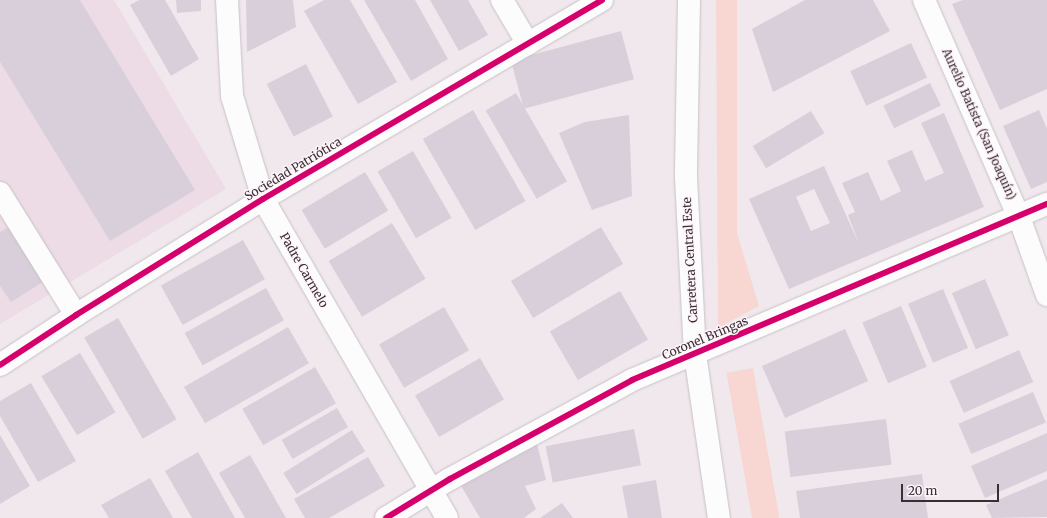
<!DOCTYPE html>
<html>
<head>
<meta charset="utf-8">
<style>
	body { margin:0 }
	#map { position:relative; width:1047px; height:518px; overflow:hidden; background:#f0e8ed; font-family:Merriweather,serif }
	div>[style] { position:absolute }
	.built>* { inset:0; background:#eddce6 }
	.green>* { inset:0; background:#f8d7d3; transform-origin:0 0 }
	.building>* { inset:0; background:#d9cfdb; transform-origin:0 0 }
	.roads { filter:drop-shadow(0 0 1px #c7c1c4) drop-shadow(0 0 1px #c7c1c4) }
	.minor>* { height:22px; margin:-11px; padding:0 11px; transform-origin:11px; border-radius:11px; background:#fdfcfc }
	.major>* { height:22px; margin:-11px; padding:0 11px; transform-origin:11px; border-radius:11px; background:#fdfcfc }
	.cycleway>* { height:6px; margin:-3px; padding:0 3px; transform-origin:3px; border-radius:3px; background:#d6006c }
	span { translate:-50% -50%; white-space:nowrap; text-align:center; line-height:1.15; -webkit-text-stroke:3px #fff3fa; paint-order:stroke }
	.street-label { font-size:12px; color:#363034 }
	.scale { position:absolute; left:901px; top:484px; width:98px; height:18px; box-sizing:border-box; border:2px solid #363034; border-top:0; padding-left:5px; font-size:12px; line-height:14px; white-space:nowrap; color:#363034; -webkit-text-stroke:3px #fff3fa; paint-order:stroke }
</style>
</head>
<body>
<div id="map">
	<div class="built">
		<div style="clip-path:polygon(0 0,114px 0,226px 189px,0 324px)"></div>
	</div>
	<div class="green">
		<div style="clip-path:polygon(716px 0,737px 0,737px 233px,759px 306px,718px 328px)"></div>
		<div style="left:753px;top:368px;width:152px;height:27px;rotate:80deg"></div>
	</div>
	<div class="building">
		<div style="clip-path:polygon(0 0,80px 0,195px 190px,110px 241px,0 62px)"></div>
		<div style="clip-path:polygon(139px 0,165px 0,199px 59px,171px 76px,130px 5px)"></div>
		<div style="clip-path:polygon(176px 0,201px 0,201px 11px,177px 13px)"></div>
		<div style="clip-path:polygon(246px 0,293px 0,296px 27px,247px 52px)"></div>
		<div style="clip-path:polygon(324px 0,350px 0,397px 82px,358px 104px,304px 11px)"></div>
		<div style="clip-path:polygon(364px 0,415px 0,448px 59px,411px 81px)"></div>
		<div style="clip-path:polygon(430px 0,468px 0,488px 35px,459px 51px)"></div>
		<div style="clip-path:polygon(805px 0,873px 0,890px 31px,773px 92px,752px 29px)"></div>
		<div style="clip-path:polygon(963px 0,1047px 0,1047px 89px,1000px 110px,952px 4px)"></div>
		<div style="left:621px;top:31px;width:50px;height:114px;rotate:75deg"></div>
		<div style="left:911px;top:43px;width:38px;height:67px;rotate:65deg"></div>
		<div style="left:306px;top:64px;width:59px;height:44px;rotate:63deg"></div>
		<div style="left:930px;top:83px;width:25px;height:52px;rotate:64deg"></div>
		<div style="left:516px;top:93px;width:102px;height:35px;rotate:60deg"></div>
		<div style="left:473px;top:110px;width:105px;height:58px;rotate:60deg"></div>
		<div style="clip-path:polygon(1039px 110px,1047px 129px,1047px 182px,1031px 189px,1003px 126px)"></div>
		<div style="left:811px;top:111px;width:26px;height:68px;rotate:59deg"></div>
		<div style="clip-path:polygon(evenodd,944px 113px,984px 207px,789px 289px,749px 199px,824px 166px,859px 244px,848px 215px,855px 212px,842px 183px,868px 172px,881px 201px,901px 191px,887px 161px,912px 150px,925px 181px,944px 173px,921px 123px,944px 113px,814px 189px,830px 223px,811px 231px,796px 197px,814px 189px)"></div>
		<div style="clip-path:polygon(629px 115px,632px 196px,592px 210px,559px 133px,585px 122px)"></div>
		<div style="left:413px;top:151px;width:77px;height:41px;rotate:60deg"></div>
		<div style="left:365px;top:172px;width:45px;height:74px;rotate:59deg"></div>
		<div style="left:392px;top:223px;width:65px;height:74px;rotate:59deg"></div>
		<div style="clip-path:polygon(9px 227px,43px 282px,11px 302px,0 286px,0 232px)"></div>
		<div style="left:601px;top:227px;width:43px;height:105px;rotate:59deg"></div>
		<div style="left:243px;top:240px;width:45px;height:94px;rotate:61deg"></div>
		<div style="left:985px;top:279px;width:61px;height:36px;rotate:67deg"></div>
		<div style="left:266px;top:288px;width:37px;height:93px;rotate:61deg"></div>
		<div style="left:943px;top:289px;width:64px;height:38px;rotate:67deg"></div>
		<div style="left:620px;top:291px;width:56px;height:81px;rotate:60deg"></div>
		<div style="left:901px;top:306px;width:66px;height:42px;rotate:67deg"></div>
		<div style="left:444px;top:307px;width:50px;height:75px;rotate:60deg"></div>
		<div style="left:118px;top:318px;width:117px;height:39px;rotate:60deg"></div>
		<div style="left:288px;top:327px;width:42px;height:120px;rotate:60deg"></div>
		<div style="left:845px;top:329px;width:57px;height:91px;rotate:66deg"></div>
		<div style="left:1019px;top:350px;width:35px;height:76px;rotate:66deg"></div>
		<div style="left:80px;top:353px;width:69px;height:45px;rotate:59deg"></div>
		<div style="left:480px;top:358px;width:48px;height:75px;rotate:60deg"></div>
		<div style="left:315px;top:367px;width:42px;height:84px;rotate:60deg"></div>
		<div style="clip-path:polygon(31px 383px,76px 461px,38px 482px,0 416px,0 401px)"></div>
		<div style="left:1033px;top:392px;width:33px;height:81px;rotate:67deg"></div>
		<div style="left:337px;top:408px;width:22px;height:64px;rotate:60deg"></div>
		<div style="left:886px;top:419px;width:46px;height:102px;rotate:83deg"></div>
		<div style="left:634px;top:429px;width:37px;height:90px;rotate:79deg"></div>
		<div style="left:352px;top:430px;width:25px;height:81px;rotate:58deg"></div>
		<div style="clip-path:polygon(1047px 433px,1047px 471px,985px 498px,971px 466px)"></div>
		<div style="clip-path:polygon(0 435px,30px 486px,0 504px)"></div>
		<div style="clip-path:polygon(537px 444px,546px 480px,525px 486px,536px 509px,524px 518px,480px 518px,460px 484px)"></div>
		<div style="clip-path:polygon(198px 452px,235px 518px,192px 518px,165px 471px)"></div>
		<div style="clip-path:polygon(250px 455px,286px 518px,245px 518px,219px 473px)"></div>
		<div style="clip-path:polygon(368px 457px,385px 486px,329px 518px,305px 518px,294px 499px)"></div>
		<div style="clip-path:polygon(922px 474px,928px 518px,800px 518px,796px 491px)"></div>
		<div style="clip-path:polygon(150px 478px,173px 518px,109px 518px,101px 505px)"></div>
		<div style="clip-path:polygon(1047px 479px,1047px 517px,992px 518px,986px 505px)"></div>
		<div style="clip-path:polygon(656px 480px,662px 518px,628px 518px,622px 486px)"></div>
		<div style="clip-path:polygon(562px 503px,573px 518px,540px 518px)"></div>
	</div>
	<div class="roads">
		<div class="minor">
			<div style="left:227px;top:0;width:96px;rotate:87deg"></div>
			<div style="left:232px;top:96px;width:108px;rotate:73.2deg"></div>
			<div style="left:263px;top:199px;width:368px;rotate:60deg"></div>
			<div style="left:502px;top:0;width:51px;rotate:59.4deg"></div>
			<div style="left:924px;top:0;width:237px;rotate:66.4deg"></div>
			<div style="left:1019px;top:217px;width:83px;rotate:70.3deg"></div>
			<div style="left:0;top:193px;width:144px;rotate:58.1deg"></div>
			<div style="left:0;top:365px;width:91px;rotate:-33.3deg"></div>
			<div style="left:76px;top:315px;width:220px;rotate:-31.8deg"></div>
			<div style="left:263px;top:199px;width:393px;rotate:-30.4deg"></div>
			<div style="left:386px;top:518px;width:75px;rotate:-31.4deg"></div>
			<div style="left:450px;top:479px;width:207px;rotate:-28.5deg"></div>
			<div style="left:632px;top:380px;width:451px;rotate:-23deg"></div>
		</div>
		<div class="major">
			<div style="left:689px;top:0;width:177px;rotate:91deg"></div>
			<div style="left:686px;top:177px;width:177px;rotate:87.1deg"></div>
			<div style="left:695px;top:354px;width:166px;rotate:81.7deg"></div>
		</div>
	</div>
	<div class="cycleway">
		<div style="left:0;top:365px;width:91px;rotate:-33.3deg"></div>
		<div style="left:76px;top:315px;width:220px;rotate:-31.8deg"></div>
		<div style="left:263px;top:199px;width:393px;rotate:-30.4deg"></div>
		<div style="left:386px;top:518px;width:75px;rotate:-31.4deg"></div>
		<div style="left:450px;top:479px;width:207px;rotate:-28.5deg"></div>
		<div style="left:632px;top:380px;width:451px;rotate:-23deg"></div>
	</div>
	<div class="street-label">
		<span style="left:979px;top:124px;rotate:66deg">Aurelio Batista (San Joaquín)</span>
		<span style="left:293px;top:169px;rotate:-31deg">Sociedad Patriótica</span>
		<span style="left:690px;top:260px;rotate:-93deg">Carretera Central Este</span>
		<span style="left:304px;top:270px;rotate:60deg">Padre Carmelo</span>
		<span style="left:705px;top:338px;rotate:-23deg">Coronel Bringas</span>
	</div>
	<div class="scale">20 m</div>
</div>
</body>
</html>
